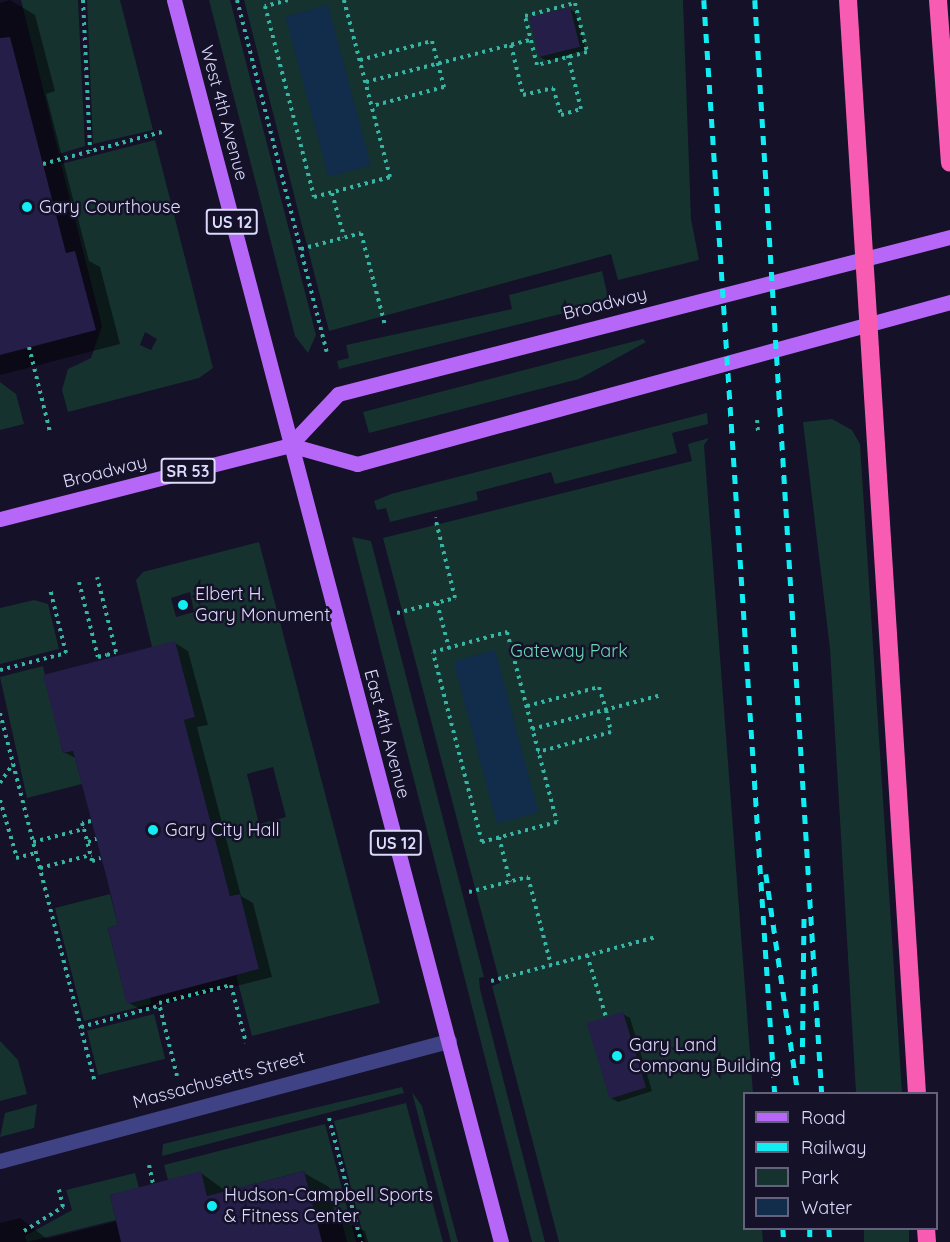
<!DOCTYPE html>
<html>
<head>
<meta charset="utf-8">
<style>
	body { margin:0 }
	#map { position:relative; width:950px; height:1242px; overflow:hidden; background:#141128; font-family:Quicksand,sans-serif }
	div>[style] { position:absolute }
	.green>* { inset:0; background:#15322e; transform-origin:0 0 }
	.water>* { inset:0; background:#122c4c; transform-origin:0 0 }
	.shadow>* { inset:0; background:#0007 }
	.building>* { inset:0; background:#241e48; transform-origin:0 0 }
	.path>* { height:4px; margin-top:-2px; transform-origin:0; background:repeating-linear-gradient(90deg,#37b5a4 0 3px,transparent 0 7.5px) }
	.minor>* { height:15px; margin:-7.5px; padding:0 7.5px; transform-origin:7.5px; border-radius:7.5px; background:#3f4284 }
	.major>* { height:15px; margin:-7.5px; padding:0 7.5px; transform-origin:7.5px; border-radius:7.5px; background:#b767f7 }
	.highway>* { height:18px; margin:-9px; padding:0 9px; transform-origin:9px; border-radius:9px; background:#f75cb2 }
	.rail>* { height:4.5px; margin-top:-2.25px; transform-origin:0; background:repeating-linear-gradient(90deg,#11edf3 0 9px,transparent 0 17px) }
	.dots>* { width:16px; height:16px; translate:-50% -50%; box-sizing:border-box; border:3px solid #141128; border-radius:50% }
	span { translate:-50% -50%; white-space:nowrap; text-align:center; line-height:1.15; -webkit-text-stroke:5px #141128; paint-order:stroke }
	.shield-label span { padding:2px 4px; background:#141128; border:2px solid; border-radius:4px; -webkit-text-stroke-width:0 }
	.shield-label { font-size:16px; color:#dcdafd; font-weight:700 }
	.street-label { font-size:18px; color:#dcdafd }
	.poi-label { font-size:18px; color:#dcdafd }
	.left { translate:0 -50%; text-align:left }
	.park-label { font-size:18px; color:#69dab6 }
	.legend { position:absolute; left:743px; top:1092px; width:195px; height:138px; box-sizing:border-box; background:#141128; border:2px solid #64617d; margin:0; padding:8px 10px; list-style:none; font-size:18px; color:#dcdafd }
	.legend li { display:flex; align-items:center; gap:12px; height:30px }
	.legend b { width:30px; border:2px solid #64617d }
</style>
</head>
<body>
<div id="map">
	<div class="green">
		<div style="clip-path:polygon(21px 0,78px 0,85px 146px,59px 154px)"></div>
		<div style="clip-path:polygon(87px 0,120px 0,153px 130px,93px 144px)"></div>
		<div style="clip-path:polygon(209px 0,230px 0,316px 335px,308px 353px,295px 336px)"></div>
		<div style="clip-path:polygon(244px 0,683px 0,691px 219px,699px 260px,618px 280px,611px 254px,329px 331px)"></div>
		<div style="clip-path:polygon(evenodd,155px 140px,213px 368px,199px 378px,68px 412px,62px 390px,68px 369px,91px 358px,102px 326px,61px 164px,155px 140px,145px 332px,157px 339px,151px 350px,140px 345px,145px 332px)"></div>
		<div style="clip-path:polygon(602px 271px,609px 302px,339px 369px,337px 361px,349px 358px,346px 345px,512px 309px,509px 295px)"></div>
		<div style="clip-path:polygon(643px 339px,646px 342px,579px 379px,369px 433px,363px 412px)"></div>
		<div style="clip-path:polygon(0 382px,16px 394px,24px 424px,0 430px)"></div>
		<div style="clip-path:polygon(707px 413px,708px 424px,672px 433px,677px 453px,555px 484px,551px 472px,476px 492px,478px 500px,390px 522px,386px 508px,377px 510px,374px 501px,391px 494px)"></div>
		<div style="clip-path:polygon(832px 419px,852px 430px,860px 444px,902px 1093px,856px 1093px,830px 649px,803px 422px)"></div>
		<div style="clip-path:polygon(709px 438px,704px 445px,753px 1093px,744px 1094px,744px 1228px,762px 1229px,763px 1242px,559px 1242px,492px 986px,500px 983px,383px 538px,692px 461px,688px 444px)"></div>
		<div style="clip-path:polygon(352px 537px,371px 541px,484px 977px,479px 978px,480px 989px,545px 1242px,532px 1242px)"></div>
		<div style="clip-path:polygon(evenodd,259px 542px,380px 1003px,252px 1036px,236px 975px,259px 969px,240px 894px,230px 896px,184px 720px,194px 717px,152px 647px,136px 580px,143px 572px,259px 542px,190px 592px,194px 612px,176px 617px,171px 598px,190px 592px,259px 542px,273px 767px,286px 817px,259px 824px,247px 774px,273px 767px)"></div>
		<div style="clip-path:polygon(34px 600px,48px 604px,59px 649px,0 664px,0 608px)"></div>
		<div style="clip-path:polygon(43px 666px,63px 753px,73px 751px,82px 784px,27px 798px,0 677px)"></div>
		<div style="clip-path:polygon(110px 894px,118px 925px,108px 928px,127px 1003px,150px 997px,151px 1004px,84px 1021px,55px 908px)"></div>
		<div style="left:154px;top:1014px;width:46px;height:69px;rotate:76deg"></div>
		<div style="clip-path:polygon(0 1041px,18px 1060px,27px 1094px,0 1101px)"></div>
		<div style="clip-path:polygon(402px 1087px,404px 1093px,162px 1156px,163px 1144px)"></div>
		<div style="clip-path:polygon(412px 1092px,422px 1106px,458px 1242px,451px 1242px)"></div>
		<div style="clip-path:polygon(406px 1103px,443px 1242px,365px 1242px,334px 1121px)"></div>
		<div style="clip-path:polygon(37px 1104px,34px 1128px,0 1137px,5px 1113px)"></div>
		<div style="clip-path:polygon(325px 1124px,356px 1242px,347px 1242px,340px 1215px,316px 1221px,304px 1171px,207px 1196px,201px 1172px,168px 1180px,164px 1165px)"></div>
		<div style="clip-path:polygon(135px 1173px,139px 1188px,110px 1195px,116px 1220px,27px 1242px,25px 1236px,72px 1210px,66px 1190px)"></div>
		<div style="left:864px;top:1229px;width:45px;height:13px"></div>
	</div>
	<div class="water">
		<div style="left:328px;top:5px;width:166px;height:44px;rotate:75deg"></div>
		<div style="left:495px;top:650px;width:168px;height:43px;rotate:75deg"></div>
	</div>
	<div class="shadow">
		<div style="clip-path:polygon(10px 0,35px 15px,55px 91px,46px 94px,89px 261px,100px 267px,120px 344px,0 375px,0 3px)"></div>
		<div style="clip-path:polygon(570px 9px,576px 13px,586px 50px,547px 61px,540px 57px)"></div>
		<div style="clip-path:polygon(175px 643px,188px 651px,208px 725px,197px 727px,241px 896px,253px 903px,272px 977px,142px 1010px,129px 1003px,120px 926px,77px 759px,64px 752px)"></div>
		<div style="clip-path:polygon(623px 1014px,630px 1018px,652px 1091px,618px 1102px,611px 1098px)"></div>
		<div style="clip-path:polygon(201px 1173px,227px 1192px,304px 1173px,329px 1187px,336px 1218px,365px 1231px,368px 1242px,0 1242px,0 1223px,20px 1218px,47px 1239px,118px 1221px)"></div>
	</div>
	<div class="building">
		<div style="left:570px;top:7px;width:41px;height:42px;rotate:76deg"></div>
		<div style="clip-path:polygon(10px 37px,66px 253px,75px 251px,96px 330px,0 355px,0 38px)"></div>
		<div style="clip-path:polygon(175px 641px,195px 717px,184px 720px,230px 896px,240px 894px,259px 969px,127px 1004px,108px 928px,118px 925px,108px 883px,73px 751px,63px 753px,43px 675px)"></div>
		<div style="left:623px;top:1012px;width:79px;height:38px;rotate:73deg"></div>
		<div style="clip-path:polygon(201px 1171px,207px 1196px,304px 1171px,322px 1242px,121px 1242px,110px 1195px)"></div>
	</div>
	<div class="path">
		<div style="left:83px;top:0;width:151px;rotate:87.3deg"></div>
		<div style="left:237px;top:0;width:363px;rotate:75.7deg"></div>
		<div style="left:288px;top:0;width:24px;rotate:165deg"></div>
		<div style="left:265px;top:6px;width:197px;rotate:75.6deg"></div>
		<div style="left:314px;top:197px;width:79px;rotate:-14.7deg"></div>
		<div style="left:390px;top:177px;width:183px;rotate:-104.6deg"></div>
		<div style="left:575px;top:3px;width:50px;rotate:76.2deg"></div>
		<div style="left:587px;top:52px;width:52px;rotate:165.4deg"></div>
		<div style="left:537px;top:65px;width:50px;rotate:-103.8deg"></div>
		<div style="left:525px;top:16px;width:52px;rotate:-14.6deg"></div>
		<div style="left:511px;top:45px;width:51px;rotate:76.5deg"></div>
		<div style="left:523px;top:95px;width:31px;rotate:-13deg"></div>
		<div style="left:553px;top:88px;width:28px;rotate:73deg"></div>
		<div style="left:561px;top:115px;width:21px;rotate:-17deg"></div>
		<div style="left:581px;top:109px;width:55px;rotate:-103.8deg"></div>
		<div style="left:360px;top:60px;width:74px;rotate:-14.8deg"></div>
		<div style="left:432px;top:41px;width:48px;rotate:75.4deg"></div>
		<div style="left:444px;top:87px;width:74px;rotate:165.2deg"></div>
		<div style="left:366px;top:82px;width:169px;rotate:-14.4deg"></div>
		<div style="left:43px;top:164px;width:123px;rotate:-15.1deg"></div>
		<div style="left:332px;top:193px;width:46px;rotate:74.7deg"></div>
		<div style="left:301px;top:249px;width:62px;rotate:-14.9deg"></div>
		<div style="left:361px;top:233px;width:95px;rotate:75.4deg"></div>
		<div style="left:29px;top:347px;width:88px;rotate:76.1deg"></div>
		<div style="left:757px;top:420px;width:12px;rotate:85deg"></div>
		<div style="left:79px;top:582px;width:77px;rotate:75.8deg"></div>
		<div style="left:98px;top:657px;width:9px;rotate:-13deg"></div>
		<div style="left:107px;top:655px;width:9px;rotate:-18deg"></div>
		<div style="left:116px;top:652px;width:77px;rotate:-104.2deg"></div>
		<div style="left:437px;top:603px;width:47px;rotate:75.1deg"></div>
		<div style="left:397px;top:613px;width:60px;rotate:-14.5deg"></div>
		<div style="left:455px;top:598px;width:83px;rotate:-103.9deg"></div>
		<div style="left:507px;top:632px;width:196px;rotate:75.3deg"></div>
		<div style="left:557px;top:822px;width:78px;rotate:165.1deg"></div>
		<div style="left:482px;top:842px;width:196px;rotate:-104.5deg"></div>
		<div style="left:433px;top:652px;width:77px;rotate:-15.1deg"></div>
		<div style="left:0;top:670px;width:68px;rotate:-14.4deg"></div>
		<div style="left:66px;top:653px;width:66px;rotate:-104deg"></div>
		<div style="left:527px;top:706px;width:74px;rotate:-14.8deg"></div>
		<div style="left:599px;top:687px;width:24px;rotate:73deg"></div>
		<div style="left:606px;top:710px;width:23px;rotate:77deg"></div>
		<div style="left:611px;top:732px;width:76px;rotate:164.7deg"></div>
		<div style="left:0;top:713px;width:381px;rotate:75.6deg"></div>
		<div style="left:532px;top:729px;width:134px;rotate:-14.7deg"></div>
		<div style="left:0;top:783px;width:23px;rotate:-56deg"></div>
		<div style="left:0;top:800px;width:60px;rotate:73.7deg"></div>
		<div style="left:91px;top:821px;width:9px;rotate:167deg"></div>
		<div style="left:82px;top:823px;width:6px;rotate:72deg"></div>
		<div style="left:84px;top:829px;width:33px;rotate:76deg"></div>
		<div style="left:92px;top:861px;width:9px;rotate:-18deg"></div>
		<div style="left:499px;top:837px;width:46px;rotate:76.3deg"></div>
		<div style="left:33px;top:842px;width:53px;rotate:-14.3deg"></div>
		<div style="left:88px;top:842px;width:9px;rotate:-21deg"></div>
		<div style="left:16px;top:858px;width:21px;rotate:-14deg"></div>
		<div style="left:40px;top:868px;width:53px;rotate:-14.3deg"></div>
		<div style="left:469px;top:892px;width:61px;rotate:-14.3deg"></div>
		<div style="left:528px;top:877px;width:91px;rotate:75.4deg"></div>
		<div style="left:587px;top:955px;width:65px;rotate:73deg"></div>
		<div style="left:491px;top:981px;width:171px;rotate:-14.9deg"></div>
		<div style="left:81px;top:1027px;width:81px;rotate:-15.1deg"></div>
		<div style="left:177px;top:1076px;width:75px;rotate:-103.9deg"></div>
		<div style="left:159px;top:1003px;width:74px;rotate:-14deg"></div>
		<div style="left:231px;top:985px;width:60px;rotate:75.5deg"></div>
		<div style="left:329px;top:1118px;width:128px;rotate:75.5deg"></div>
		<div style="left:149px;top:1165px;width:19px;rotate:78deg"></div>
		<div style="left:24px;top:1231px;width:46px;rotate:-31.6deg"></div>
		<div style="left:63px;top:1207px;width:18px;rotate:-103deg"></div>
	</div>
	<div class="minor">
		<div style="left:0;top:1161px;width:465px;rotate:-15deg"></div>
	</div>
	<div class="major">
		<div style="left:174px;top:0;width:1284px;rotate:75.25deg"></div>
		<div style="left:290px;top:445px;width:70px;rotate:-46.7deg"></div>
		<div style="left:338px;top:394px;width:632px;rotate:-14.39deg"></div>
		<div style="left:0;top:519px;width:299px;rotate:-14.3deg"></div>
		<div style="left:290px;top:445px;width:70px;rotate:15.8deg"></div>
		<div style="left:357px;top:464px;width:615px;rotate:-15.28deg"></div>
	</div>
	<div class="highway">
		<div style="left:848px;top:0;width:1096px;rotate:86.39deg"></div>
		<div style="left:938px;top:0;width:163px;rotate:85.8deg"></div>
		<div style="left:926px;top:1228px;width:14px;rotate:86deg"></div>
	</div>
	<div class="rail">
		<div style="left:704px;top:0;width:1096px;rotate:86.29deg"></div>
		<div style="left:755px;top:0;width:1096px;rotate:86.5deg"></div>
		<div style="left:766px;top:874px;width:222px;rotate:81.7deg"></div>
		<div style="left:802px;top:1064px;width:153px;rotate:-89.3deg"></div>
		<div style="left:783px;top:1228px;width:14px;rotate:86deg"></div>
		<div style="left:810px;top:1228px;width:14px;rotate:90deg"></div>
		<div style="left:829px;top:1228px;width:14px;rotate:86deg"></div>
	</div>
	<div class="dots">
		<div style="left:27px;top:207px;background:#11edf3"></div>
		<div style="left:183px;top:605px;background:#11edf3"></div>
		<div style="left:153px;top:830px;background:#11edf3"></div>
		<div style="left:617px;top:1056px;background:#11edf3"></div>
		<div style="left:212px;top:1206px;background:#11edf3"></div>
	</div>
	<div class="shield-label">
		<span style="left:232px;top:222px">US 12</span>
		<span style="left:188px;top:471px">SR 53</span>
		<span style="left:396px;top:843px">US 12</span>
	</div>
	<div class="street-label">
		<span style="left:224px;top:113px;rotate:75deg">West 4th Avenue</span>
		<span style="left:605px;top:304px;rotate:-14deg">Broadway</span>
		<span style="left:105px;top:472px;rotate:-14deg">Broadway</span>
		<span style="left:387px;top:734px;rotate:75deg">East 4th Avenue</span>
		<span style="left:219px;top:1080px;rotate:-15deg">Massachusetts Street</span>
	</div>
	<div class="poi-label">
		<span class="left" style="left:39px;top:207px">Gary Courthouse</span>
		<span class="left" style="left:195px;top:605px">Elbert H.<br>Gary Monument</span>
		<span class="left" style="left:165px;top:830px">Gary City Hall</span>
		<span class="left" style="left:629px;top:1056px">Gary Land<br>Company Building</span>
		<span class="left" style="left:224px;top:1206px">Hudson-Campbell Sports<br>&amp; Fitness Center</span>
	</div>
	<div class="park-label">
		<span style="left:569px;top:651px">Gateway Park</span>
	</div>
	<ul class="legend">
	<li><b style="height:8px;background:#b767f7"></b>Road</li>
	<li><b style="height:8px;background:#11edf3"></b>Railway</li>
	<li><b style="height:16px;background:#15322e"></b>Park</li>
	<li><b style="height:16px;background:#122c4c"></b>Water</li>
	</ul>
</div>
</body>
</html>
